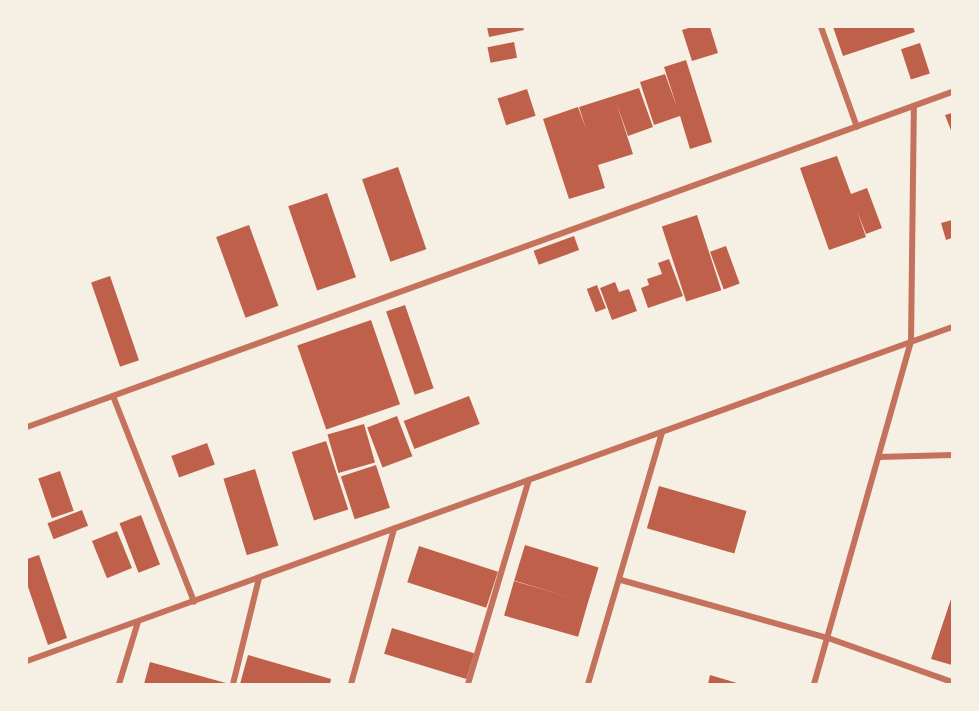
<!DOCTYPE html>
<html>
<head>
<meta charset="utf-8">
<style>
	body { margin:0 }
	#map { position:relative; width:979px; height:711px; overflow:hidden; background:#f6efe4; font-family:"Space Grotesk",sans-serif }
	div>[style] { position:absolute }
	.building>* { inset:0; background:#bf614a; transform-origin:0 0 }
	.minor>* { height:6px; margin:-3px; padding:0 3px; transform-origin:3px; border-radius:3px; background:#c5725c }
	span { translate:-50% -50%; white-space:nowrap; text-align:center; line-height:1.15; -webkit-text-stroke:6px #f6efe4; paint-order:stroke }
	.frame { position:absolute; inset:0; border:28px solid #f6efe4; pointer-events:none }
</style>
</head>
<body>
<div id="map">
	<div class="building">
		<div style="clip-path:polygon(487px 27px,523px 27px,524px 30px,489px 37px)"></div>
		<div style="clip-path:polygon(692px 27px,710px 27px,718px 53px,692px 61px,682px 30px)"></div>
		<div style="clip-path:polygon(833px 27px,913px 27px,915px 32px,843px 56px)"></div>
		<div style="left:514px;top:42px;width:16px;height:27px;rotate:79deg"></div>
		<div style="left:920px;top:43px;width:32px;height:20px;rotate:72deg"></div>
		<div style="clip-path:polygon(686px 60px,712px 142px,690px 149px,680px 116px,654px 125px,640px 82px,665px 74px,677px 107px,664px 67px)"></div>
		<div style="clip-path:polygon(639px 88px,653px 127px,628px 136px,616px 102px,633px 154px,598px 165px,605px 188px,569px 199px,543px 119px,578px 107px,586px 129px,579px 107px)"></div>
		<div style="left:527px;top:89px;width:28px;height:31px;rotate:72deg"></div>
		<div style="clip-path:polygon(952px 113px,952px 133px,945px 115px)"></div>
		<div style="clip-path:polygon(837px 156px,851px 194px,867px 188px,882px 228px,866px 234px,857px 211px,866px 237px,829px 250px,800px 168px)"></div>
		<div style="left:398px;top:167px;width:87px;height:38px;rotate:71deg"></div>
		<div style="left:327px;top:193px;width:89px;height:41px;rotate:71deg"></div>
		<div style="left:697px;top:215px;width:79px;height:37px;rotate:72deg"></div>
		<div style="clip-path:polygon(952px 220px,952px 238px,946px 240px,941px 223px)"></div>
		<div style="left:249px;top:225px;width:86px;height:35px;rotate:70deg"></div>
		<div style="left:574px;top:236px;width:15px;height:43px;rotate:70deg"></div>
		<div style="left:726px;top:246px;width:40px;height:17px;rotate:70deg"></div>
		<div style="clip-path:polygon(669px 259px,683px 296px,648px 308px,641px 288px,649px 285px,647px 279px,662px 274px,658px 263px)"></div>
		<div style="left:110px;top:276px;width:89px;height:20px;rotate:71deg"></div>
		<div style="clip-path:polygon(615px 282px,619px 292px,629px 289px,637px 311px,612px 320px,600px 288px)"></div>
		<div style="left:597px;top:285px;width:25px;height:11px;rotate:69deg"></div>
		<div style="left:405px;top:305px;width:88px;height:20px;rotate:71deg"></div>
		<div style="left:371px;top:320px;width:89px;height:78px;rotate:71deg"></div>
		<div style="left:469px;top:396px;width:30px;height:70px;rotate:69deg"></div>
		<div style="left:397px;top:416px;width:43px;height:32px;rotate:69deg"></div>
		<div style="left:364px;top:424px;width:40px;height:38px;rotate:74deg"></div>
		<div style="left:326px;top:441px;width:72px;height:36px;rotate:72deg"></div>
		<div style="left:207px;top:443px;width:23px;height:38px;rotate:70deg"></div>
		<div style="left:376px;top:465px;width:45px;height:37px;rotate:72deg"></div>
		<div style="left:255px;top:469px;width:80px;height:33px;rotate:73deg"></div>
		<div style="left:60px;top:471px;width:42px;height:23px;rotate:71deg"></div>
		<div style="left:659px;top:486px;width:91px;height:44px;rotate:16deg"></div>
		<div style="left:82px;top:510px;width:17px;height:37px;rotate:69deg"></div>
		<div style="left:141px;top:515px;width:53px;height:23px;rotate:69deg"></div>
		<div style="left:117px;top:531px;width:40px;height:27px;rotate:68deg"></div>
		<div style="left:525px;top:545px;width:77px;height:37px;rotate:17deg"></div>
		<div style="left:419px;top:546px;width:83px;height:38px;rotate:18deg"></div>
		<div style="clip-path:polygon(39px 555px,67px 638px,48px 645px,27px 584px,27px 559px)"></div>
		<div style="left:514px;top:581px;width:77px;height:36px;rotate:16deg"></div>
		<div style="clip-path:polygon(952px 596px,952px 665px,931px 659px)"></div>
		<div style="left:392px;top:628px;width:86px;height:27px;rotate:17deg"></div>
		<div style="clip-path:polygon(248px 655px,331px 679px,330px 684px,240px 684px)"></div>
		<div style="clip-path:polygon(150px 662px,226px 683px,226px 684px,144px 684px)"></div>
		<div style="clip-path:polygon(710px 675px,737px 683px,737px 684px,708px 684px)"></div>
	</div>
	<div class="minor">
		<div style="left:821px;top:27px;width:106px;rotate:70.2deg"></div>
		<div style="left:113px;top:396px;width:221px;rotate:68.5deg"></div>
		<div style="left:27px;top:427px;width:984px;rotate:-19.91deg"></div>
		<div style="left:879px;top:457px;width:73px;rotate:-1.6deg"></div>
		<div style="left:621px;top:580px;width:215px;rotate:15.7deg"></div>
		<div style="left:828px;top:638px;width:132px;rotate:19.5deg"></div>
		<div style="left:27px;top:661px;width:983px;rotate:-19.85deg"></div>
		<div style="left:119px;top:684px;width:65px;rotate:-73deg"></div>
		<div style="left:233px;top:684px;width:109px;rotate:-76.2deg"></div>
		<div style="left:351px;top:684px;width:161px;rotate:-74.5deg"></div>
		<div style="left:468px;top:684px;width:213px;rotate:-73.4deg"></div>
		<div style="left:588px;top:684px;width:263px;rotate:-73.6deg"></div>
		<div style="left:814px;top:684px;width:355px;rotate:-74.2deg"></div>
		<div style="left:911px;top:342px;width:236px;rotate:-89.3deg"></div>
	</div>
	<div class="frame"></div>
</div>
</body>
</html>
